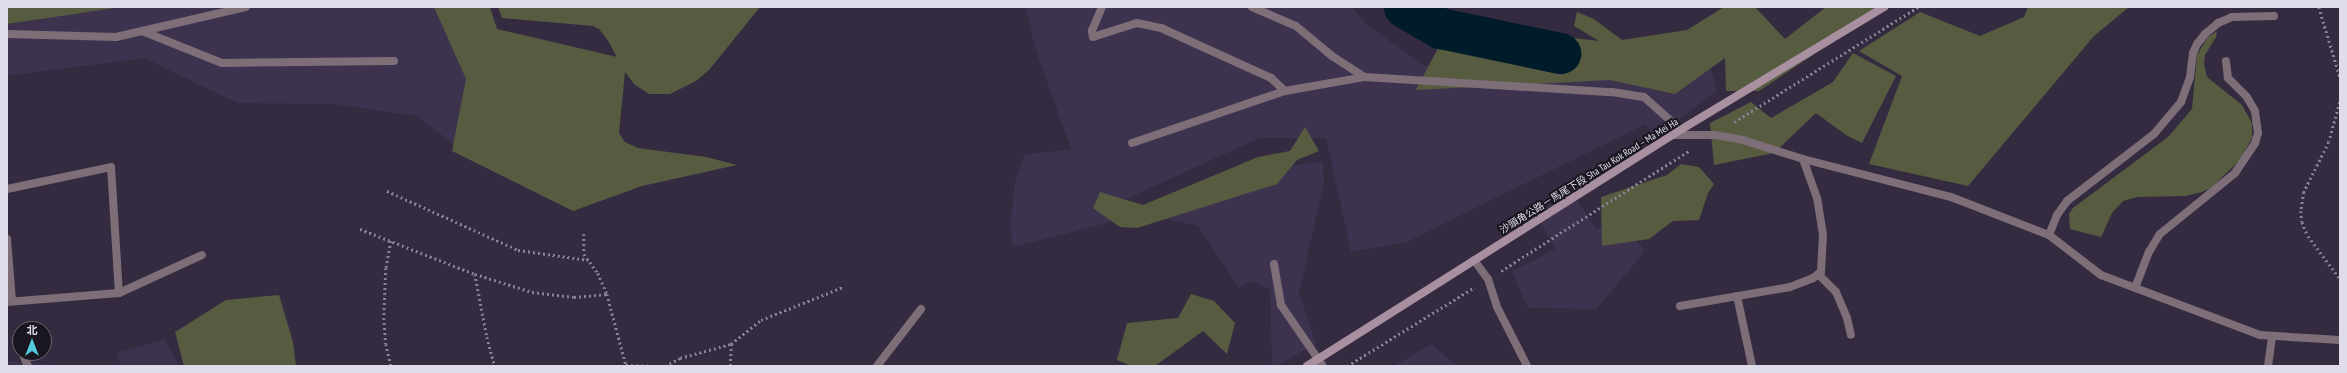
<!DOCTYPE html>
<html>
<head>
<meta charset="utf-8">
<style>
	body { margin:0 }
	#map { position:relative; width:2347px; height:373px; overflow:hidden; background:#342b41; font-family:"PT Sans Narrow","Noto Sans SC",sans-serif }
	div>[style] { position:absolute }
	.built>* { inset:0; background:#3e334f }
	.green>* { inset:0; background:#575b40 }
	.river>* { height:41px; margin:-20.5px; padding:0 20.5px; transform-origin:20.5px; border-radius:20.5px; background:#001b2a }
	.path>* { height:2.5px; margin-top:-1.25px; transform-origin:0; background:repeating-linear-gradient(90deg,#898295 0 2px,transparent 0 5px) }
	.service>* { height:8px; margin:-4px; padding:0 4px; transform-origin:4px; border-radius:4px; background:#7d6e78 }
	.minor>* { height:8px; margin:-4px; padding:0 4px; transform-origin:4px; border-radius:4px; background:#7d6e78 }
	.secondary>* { height:8px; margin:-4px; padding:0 4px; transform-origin:4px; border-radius:4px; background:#a990a1 }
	span { translate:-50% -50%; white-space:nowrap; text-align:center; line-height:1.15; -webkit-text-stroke:4px #1a1620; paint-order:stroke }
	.street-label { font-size:10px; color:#e1dceb }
	.frame { position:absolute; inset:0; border:8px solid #e1dceb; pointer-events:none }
	.north { position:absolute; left:12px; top:321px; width:40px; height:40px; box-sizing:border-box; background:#1a1620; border:1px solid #6a6571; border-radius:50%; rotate:0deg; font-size:11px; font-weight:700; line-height:16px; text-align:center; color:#e1dceb }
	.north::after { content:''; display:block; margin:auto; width:14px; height:18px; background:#53cadc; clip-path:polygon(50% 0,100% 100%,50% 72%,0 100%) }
</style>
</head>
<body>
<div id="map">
	<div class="built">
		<div style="clip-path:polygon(122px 7px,434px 7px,466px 79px,455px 145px,417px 116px,334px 104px,237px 103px,144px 58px,7px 76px,7px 24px)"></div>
		<div style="clip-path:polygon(1026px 7px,1351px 7px,1364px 22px,1424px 66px,1707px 56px,1717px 90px,1656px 138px,1645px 124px,1407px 242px,1351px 252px,1326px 138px,1259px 138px,1109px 207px,1110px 222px,1013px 247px,1010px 225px,1015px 183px,1024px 155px,1071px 149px,1034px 44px)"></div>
		<div style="clip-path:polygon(1323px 161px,1324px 183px,1299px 292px,1316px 344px,1276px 366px,1272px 366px,1270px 289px,1251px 281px,1239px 288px,1198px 226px,1156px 217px,1225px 176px)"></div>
		<div style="clip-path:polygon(1575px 197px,1597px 230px,1620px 221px,1645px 251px,1596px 309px,1528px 308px,1512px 272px,1555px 249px,1539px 219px)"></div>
		<div style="clip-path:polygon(164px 340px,178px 363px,178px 366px,121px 366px,117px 352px)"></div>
		<div style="clip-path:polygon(1432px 344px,1456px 366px,1394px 366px)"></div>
		<div style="clip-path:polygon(7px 361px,69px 366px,7px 366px)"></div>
	</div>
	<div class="green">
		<div style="clip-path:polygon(7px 7px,122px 7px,7px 24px)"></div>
		<div style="clip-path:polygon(434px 7px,490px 7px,497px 29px,617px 57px,607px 39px,599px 29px,593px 26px,502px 18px,498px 7px,760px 7px,709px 70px,696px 81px,670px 94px,649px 94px,634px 84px,625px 72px,619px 133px,625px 142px,638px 148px,706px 157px,737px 165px,642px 186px,573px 211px,452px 151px,466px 79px)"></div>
		<div style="clip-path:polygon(1724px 7px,1755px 7px,1785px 39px,1826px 7px,1885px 7px,1759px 91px,1726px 91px,1725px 58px,1675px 94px,1610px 80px,1416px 90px,1437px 50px,1441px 10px,1504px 30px,1599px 41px,1574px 26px,1577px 12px,1594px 19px,1622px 40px,1687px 30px)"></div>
		<div style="clip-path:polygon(2028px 7px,2129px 7px,2094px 36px,1968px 186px,1869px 164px,1902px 76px,1859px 51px,1920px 12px,1980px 36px,2024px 17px)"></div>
		<div style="clip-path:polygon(2217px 31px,2216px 37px,2205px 55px,2204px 64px,2207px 77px,2242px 105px,2252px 123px,2252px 138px,2240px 160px,2211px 188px,2202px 192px,2186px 196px,2137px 197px,2123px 201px,2112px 213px,2101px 237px,2070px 229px,2069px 214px,2073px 208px,2168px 137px,2192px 109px,2197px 55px,2207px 38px)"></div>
		<div style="clip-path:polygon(1853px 53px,1896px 76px,1862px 143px,1846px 135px,1816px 113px,1774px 153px,1714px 165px,1710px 123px,1751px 102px,1771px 118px,1833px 82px)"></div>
		<div style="clip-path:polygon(1305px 127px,1319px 151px,1297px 160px,1277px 184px,1137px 228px,1120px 227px,1093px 208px,1100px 192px,1143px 205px,1258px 157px,1290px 151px)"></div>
		<div style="clip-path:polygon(1681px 164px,1699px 167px,1714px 184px,1708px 193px,1699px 220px,1673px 221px,1649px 239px,1602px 246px,1601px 197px,1667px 175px)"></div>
		<div style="clip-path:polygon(1191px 294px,1214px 301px,1235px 323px,1227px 354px,1203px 331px,1155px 366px,1131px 366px,1117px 360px,1127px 323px,1178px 318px)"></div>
		<div style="clip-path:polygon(279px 295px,293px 342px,296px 366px,184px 366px,175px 332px,226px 300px)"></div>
	</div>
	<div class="river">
		<div style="left:1404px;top:7px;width:42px;rotate:30.3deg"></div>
		<div style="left:1440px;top:28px;width:123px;rotate:11.8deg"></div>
	</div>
	<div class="path">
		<div style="left:2319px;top:7px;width:73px;rotate:73.3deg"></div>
		<div style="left:2340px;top:102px;width:41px;rotate:105.4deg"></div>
		<div style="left:2329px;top:142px;width:56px;rotate:116.6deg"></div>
		<div style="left:2304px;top:192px;width:19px;rotate:99deg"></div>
		<div style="left:2301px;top:211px;width:11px;rotate:85deg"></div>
		<div style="left:2302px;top:222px;width:15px;rotate:67deg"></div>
		<div style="left:2308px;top:236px;width:54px;rotate:53.3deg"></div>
		<div style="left:1734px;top:122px;width:217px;rotate:-32deg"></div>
		<div style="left:387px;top:191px;width:144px;rotate:24.2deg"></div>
		<div style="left:518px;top:250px;width:71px;rotate:8.1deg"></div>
		<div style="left:360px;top:229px;width:123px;rotate:21.4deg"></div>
		<div style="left:475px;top:274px;width:60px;rotate:17.5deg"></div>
		<div style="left:532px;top:292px;width:42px;rotate:6.8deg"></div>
		<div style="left:574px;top:297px;width:33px;rotate:-5deg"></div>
		<div style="left:584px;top:234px;width:20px;rotate:90deg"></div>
		<div style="left:584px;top:254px;width:24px;rotate:54deg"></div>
		<div style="left:598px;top:273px;width:23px;rotate:67deg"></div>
		<div style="left:607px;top:294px;width:73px;rotate:75deg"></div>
		<div style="left:626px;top:365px;width:30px;rotate:2deg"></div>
		<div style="left:391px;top:241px;width:27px;rotate:100deg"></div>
		<div style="left:386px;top:268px;width:50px;rotate:92.3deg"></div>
		<div style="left:384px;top:318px;width:26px;rotate:86deg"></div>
		<div style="left:386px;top:344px;width:23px;rotate:77deg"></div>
		<div style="left:1501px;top:271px;width:223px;rotate:-32.6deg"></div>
		<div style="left:475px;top:274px;width:64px;rotate:79.2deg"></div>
		<div style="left:487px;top:337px;width:30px;rotate:75deg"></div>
		<div style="left:665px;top:366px;width:17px;rotate:-28deg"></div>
		<div style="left:680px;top:358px;width:53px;rotate:-15.4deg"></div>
		<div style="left:731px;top:344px;width:38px;rotate:-39deg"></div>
		<div style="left:761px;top:320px;width:88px;rotate:-21.9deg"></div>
		<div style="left:730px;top:366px;width:22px;rotate:-87deg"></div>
		<div style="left:1347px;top:366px;width:150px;rotate:-31.7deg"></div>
	</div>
	<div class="service">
		<div style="left:1102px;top:7px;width:26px;rotate:113deg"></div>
		<div style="left:1092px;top:31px;width:6px;rotate:81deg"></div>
		<div style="left:1093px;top:37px;width:46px;rotate:-17.7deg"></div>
		<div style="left:1137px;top:23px;width:25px;rotate:12deg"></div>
		<div style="left:1161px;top:28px;width:121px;rotate:24.4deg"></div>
		<div style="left:1271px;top:78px;width:19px;rotate:43deg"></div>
		<div style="left:1285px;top:91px;width:80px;rotate:-10deg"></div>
		<div style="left:1364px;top:77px;width:248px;rotate:3.5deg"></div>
		<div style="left:1612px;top:92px;width:32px;rotate:9deg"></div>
		<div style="left:1644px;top:97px;width:50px;rotate:41.7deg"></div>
		<div style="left:1252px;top:7px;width:48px;rotate:23.4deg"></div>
		<div style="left:1296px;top:26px;width:47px;rotate:39.8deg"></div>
		<div style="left:1332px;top:56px;width:38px;rotate:33deg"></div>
		<div style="left:142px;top:31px;width:86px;rotate:21.8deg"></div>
		<div style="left:222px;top:63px;width:172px;rotate:-0.7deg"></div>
		<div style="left:7px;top:34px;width:109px;rotate:1.6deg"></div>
		<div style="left:116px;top:37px;width:133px;rotate:-13deg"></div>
		<div style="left:1132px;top:143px;width:162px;rotate:-18.8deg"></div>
		<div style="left:7px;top:189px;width:106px;rotate:-11.9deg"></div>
		<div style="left:111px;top:167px;width:126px;rotate:86.4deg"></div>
		<div style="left:2049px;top:235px;width:22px;rotate:-68deg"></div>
		<div style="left:2057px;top:215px;width:17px;rotate:-54deg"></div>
		<div style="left:2067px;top:201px;width:110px;rotate:-37.6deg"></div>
		<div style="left:2154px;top:134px;width:42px;rotate:-49.8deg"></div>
		<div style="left:2181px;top:102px;width:27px;rotate:-70deg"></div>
		<div style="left:2190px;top:77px;width:24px;rotate:-83deg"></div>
		<div style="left:2193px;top:53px;width:10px;rotate:-66deg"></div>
		<div style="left:2197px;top:44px;width:13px;rotate:-51deg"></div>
		<div style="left:2205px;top:34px;width:17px;rotate:-40deg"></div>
		<div style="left:2218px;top:23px;width:15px;rotate:-23deg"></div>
		<div style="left:2232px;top:17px;width:42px;rotate:-1.4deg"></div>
		<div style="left:7px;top:239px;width:62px;rotate:85.4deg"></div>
		<div style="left:1274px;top:264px;width:42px;rotate:80.3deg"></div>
		<div style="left:1281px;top:305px;width:74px;rotate:55.5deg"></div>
		<div style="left:1818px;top:274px;width:25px;rotate:45deg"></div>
		<div style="left:1836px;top:292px;width:28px;rotate:67deg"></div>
		<div style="left:1847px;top:318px;width:17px;rotate:77deg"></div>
		<div style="left:2135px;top:288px;width:39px;rotate:-69deg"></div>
		<div style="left:2149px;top:252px;width:21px;rotate:-59deg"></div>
		<div style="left:2160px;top:234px;width:97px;rotate:-39.1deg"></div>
		<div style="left:2235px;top:173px;width:36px;rotate:-56deg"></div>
		<div style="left:2255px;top:143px;width:10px;rotate:-73deg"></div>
		<div style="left:2258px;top:133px;width:22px;rotate:-98deg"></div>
		<div style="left:2255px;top:111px;width:16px;rotate:-120deg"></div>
		<div style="left:2247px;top:97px;width:27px;rotate:-135deg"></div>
		<div style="left:2228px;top:78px;width:17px;rotate:-97deg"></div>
		<div style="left:1737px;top:296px;width:72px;rotate:77.9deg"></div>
		<div style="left:7px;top:302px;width:112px;rotate:-4.6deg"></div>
		<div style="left:119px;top:293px;width:91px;rotate:-24.6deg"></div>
		<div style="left:1680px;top:306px;width:112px;rotate:-9.8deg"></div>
		<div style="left:1790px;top:287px;width:25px;rotate:-21deg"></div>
		<div style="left:1813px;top:278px;width:10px;rotate:-37deg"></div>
		<div style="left:1821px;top:272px;width:37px;rotate:-87deg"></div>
		<div style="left:1823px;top:235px;width:37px;rotate:-99deg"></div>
		<div style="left:1817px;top:198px;width:41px;rotate:-109.7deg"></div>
		<div style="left:24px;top:357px;width:10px;rotate:66deg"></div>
		<div style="left:2268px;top:366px;width:29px;rotate:-82deg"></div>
	</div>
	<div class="minor">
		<div style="left:1672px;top:135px;width:43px"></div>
		<div style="left:1715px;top:135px;width:28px;rotate:10deg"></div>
		<div style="left:1743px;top:140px;width:63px;rotate:17.6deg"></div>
		<div style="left:1803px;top:159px;width:153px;rotate:14.4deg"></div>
		<div style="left:1951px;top:197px;width:105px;rotate:21.2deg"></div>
		<div style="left:2049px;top:235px;width:66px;rotate:37.6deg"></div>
		<div style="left:2101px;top:275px;width:170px;rotate:20.7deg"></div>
		<div style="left:2260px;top:335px;width:80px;rotate:3.6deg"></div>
		<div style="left:1474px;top:260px;width:24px;rotate:54deg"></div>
		<div style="left:1488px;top:279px;width:29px;rotate:72deg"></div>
		<div style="left:1497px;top:307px;width:66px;rotate:63deg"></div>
		<div style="left:877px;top:366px;width:72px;rotate:-52.3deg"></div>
	</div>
	<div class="secondary">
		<div style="left:1307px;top:366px;width:432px;rotate:-32.3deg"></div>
		<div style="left:1672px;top:135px;width:248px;rotate:-31.1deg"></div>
	</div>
	<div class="street-label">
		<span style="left:1589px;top:176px;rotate:-32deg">沙頭角公路－馬尾下段 Sha Tau Kok Road – Ma Mei Ha</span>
	</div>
	<div class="frame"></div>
	<div class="north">北</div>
</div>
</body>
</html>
